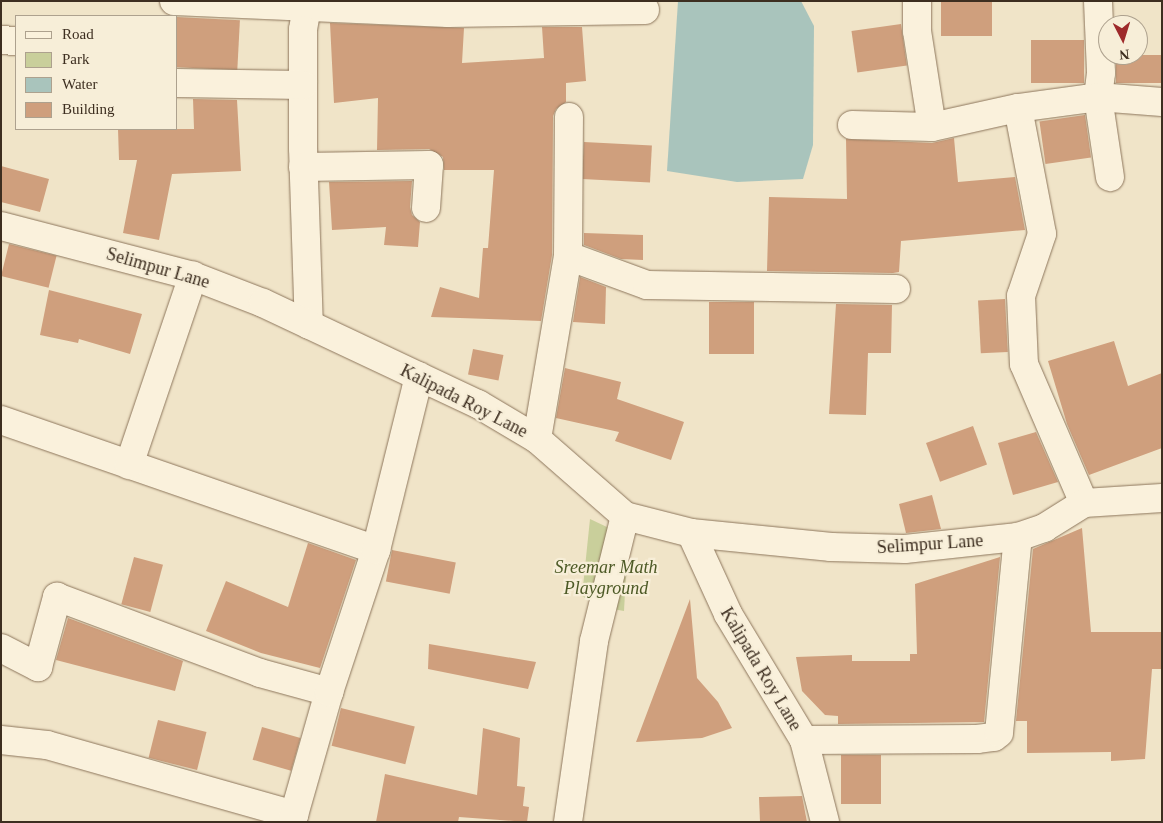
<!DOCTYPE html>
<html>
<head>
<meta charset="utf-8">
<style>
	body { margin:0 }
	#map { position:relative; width:1163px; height:823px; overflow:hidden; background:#f0e4c8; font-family:"Times New Roman",serif }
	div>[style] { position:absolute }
	.green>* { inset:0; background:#c9cf9b }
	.water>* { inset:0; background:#a9c4bc }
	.building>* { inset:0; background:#cf9f7d; transform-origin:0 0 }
	.roads { filter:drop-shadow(0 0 1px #8d765c) drop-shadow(0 0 1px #8d765c) }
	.street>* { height:28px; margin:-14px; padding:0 14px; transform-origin:14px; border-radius:14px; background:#faf1dc }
	.secondary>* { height:28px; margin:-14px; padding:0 14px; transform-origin:14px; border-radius:14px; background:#faf1dc }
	span { translate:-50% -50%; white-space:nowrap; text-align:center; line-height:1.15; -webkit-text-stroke:4.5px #f7eed8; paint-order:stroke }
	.street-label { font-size:18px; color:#3d2e20 }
	.park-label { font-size:18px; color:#4d5a26; font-style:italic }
	.frame { position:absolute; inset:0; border:2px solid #3d2e20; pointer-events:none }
	.legend { position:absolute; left:15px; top:15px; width:162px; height:115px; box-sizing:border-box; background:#f7eed8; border:1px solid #ada18e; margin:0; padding:6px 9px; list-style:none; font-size:15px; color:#3d2e20 }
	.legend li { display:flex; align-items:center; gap:10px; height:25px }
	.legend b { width:25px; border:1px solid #ada18e }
	.north { position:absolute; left:1098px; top:15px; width:50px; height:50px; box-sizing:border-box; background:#f7eed8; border:1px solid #ada18e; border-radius:50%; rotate:175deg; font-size:14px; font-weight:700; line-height:20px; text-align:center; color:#3d2e20 }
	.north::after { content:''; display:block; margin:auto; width:18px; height:22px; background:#9e2a2b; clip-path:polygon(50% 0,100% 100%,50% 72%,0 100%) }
</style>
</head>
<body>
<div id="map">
	<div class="green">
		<div style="clip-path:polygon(590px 519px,628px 537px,624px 611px,601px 607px,582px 596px)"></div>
	</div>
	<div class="water">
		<div style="clip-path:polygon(678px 1px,801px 1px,814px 26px,813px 145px,803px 179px,737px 182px,667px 171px)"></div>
	</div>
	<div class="building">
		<div style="left:941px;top:1px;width:51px;height:35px"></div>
		<div style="left:176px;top:17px;width:64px;height:50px;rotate:3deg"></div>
		<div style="clip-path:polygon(330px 23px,464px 28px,462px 63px,544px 58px,542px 27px,582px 27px,586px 81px,566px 83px,566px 102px,556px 109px,553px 116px,552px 255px,541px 321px,431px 317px,440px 287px,479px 298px,483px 248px,488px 248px,494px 170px,444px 170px,443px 157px,429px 149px,377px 150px,378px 98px,334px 103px)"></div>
		<div style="left:901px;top:24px;width:42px;height:50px;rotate:82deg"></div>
		<div style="left:1084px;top:40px;width:43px;height:53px;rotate:90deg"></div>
		<div style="left:1116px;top:55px;width:46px;height:28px"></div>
		<div style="clip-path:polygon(193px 99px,237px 100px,241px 171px,172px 174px,159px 240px,123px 233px,137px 160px,119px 160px,118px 129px,194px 129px)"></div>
		<div style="left:1085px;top:115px;width:43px;height:46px;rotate:82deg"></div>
		<div style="clip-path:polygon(954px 138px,958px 182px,1015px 177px,1025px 230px,901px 241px,899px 272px,893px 273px,767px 271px,769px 197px,847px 199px,846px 139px,932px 143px)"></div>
		<div style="left:584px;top:142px;width:68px;height:37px;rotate:3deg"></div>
		<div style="clip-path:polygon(1px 166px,49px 179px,40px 212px,1px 202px)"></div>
		<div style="clip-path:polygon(412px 181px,410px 207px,412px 215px,420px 222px,418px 247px,384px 245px,386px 227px,332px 230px,329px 182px)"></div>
		<div style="clip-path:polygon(584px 233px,643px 235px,643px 260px,621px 259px,584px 245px)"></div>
		<div style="left:9px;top:244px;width:49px;height:33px;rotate:14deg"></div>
		<div style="clip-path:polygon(580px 277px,606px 287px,605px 324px,573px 322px)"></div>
		<div style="clip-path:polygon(49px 290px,142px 314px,130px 354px,79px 339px,78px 343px,40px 335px)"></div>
		<div style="left:1005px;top:299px;width:53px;height:27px;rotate:87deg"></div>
		<div style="left:709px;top:302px;width:45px;height:52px"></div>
		<div style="clip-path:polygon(836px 304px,892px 305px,891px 353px,868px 353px,866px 415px,829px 414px)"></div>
		<div style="clip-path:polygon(1114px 341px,1128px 386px,1162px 373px,1162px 448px,1089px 475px,1067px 424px,1048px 361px)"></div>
		<div style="left:473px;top:349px;width:31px;height:26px;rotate:11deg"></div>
		<div style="clip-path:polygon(565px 368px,621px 382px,617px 399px,684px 422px,671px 460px,615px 441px,619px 432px,556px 418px)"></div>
		<div style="left:973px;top:426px;width:41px;height:50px;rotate:70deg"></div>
		<div style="clip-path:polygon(1036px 432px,1058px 482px,1013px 495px,998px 443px)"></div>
		<div style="clip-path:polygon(932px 495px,941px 529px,906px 533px,899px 504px)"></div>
		<div style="clip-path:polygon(1082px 528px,1091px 632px,1162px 632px,1162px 669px,1152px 669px,1145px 759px,1111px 761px,1111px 752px,1027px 753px,1027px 721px,1016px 721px,1033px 549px)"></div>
		<div style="clip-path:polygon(308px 543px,356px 560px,320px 668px,261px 653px,206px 631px,226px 581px,288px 607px)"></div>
		<div style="left:392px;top:550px;width:65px;height:32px;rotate:11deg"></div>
		<div style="left:134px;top:557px;width:30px;height:49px;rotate:15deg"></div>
		<div style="clip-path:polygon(1000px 557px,984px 722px,838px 724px,838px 716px,825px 715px,802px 691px,796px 657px,852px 655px,852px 661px,910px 661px,910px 654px,917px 654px,915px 584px)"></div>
		<div style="clip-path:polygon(690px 599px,697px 678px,718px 702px,732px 728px,702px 738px,636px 742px)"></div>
		<div style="clip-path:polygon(68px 618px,183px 661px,175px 691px,56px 660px)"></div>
		<div style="clip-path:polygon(429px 644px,536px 662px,528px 689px,428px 669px)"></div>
		<div style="left:341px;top:708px;width:76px;height:39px;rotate:14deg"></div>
		<div style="left:158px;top:720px;width:50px;height:39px;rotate:14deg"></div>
		<div style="left:262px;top:727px;width:40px;height:34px;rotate:16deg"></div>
		<div style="clip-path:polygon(483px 728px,520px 738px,517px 786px,525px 787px,523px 806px,529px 807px,527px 822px,459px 817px,458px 822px,376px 822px,385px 774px,477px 795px)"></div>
		<div style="left:841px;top:755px;width:40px;height:49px"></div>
		<div style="clip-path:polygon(802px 796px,807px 822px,760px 822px,759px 797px)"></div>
	</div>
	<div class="roads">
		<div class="street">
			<div style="left:174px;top:1px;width:274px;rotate:2.5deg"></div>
			<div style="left:448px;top:13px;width:197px;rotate:-0.9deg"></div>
			<div style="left:308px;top:1px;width:29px;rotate:100deg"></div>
			<div style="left:303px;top:30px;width:118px;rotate:90deg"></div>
			<div style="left:303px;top:148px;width:177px;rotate:88.1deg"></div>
			<div style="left:917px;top:1px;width:30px;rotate:90deg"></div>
			<div style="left:917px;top:31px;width:97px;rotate:81.1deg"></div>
			<div style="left:1098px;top:1px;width:72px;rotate:87.6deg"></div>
			<div style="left:1101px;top:73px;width:24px;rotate:97deg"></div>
			<div style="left:1098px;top:97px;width:81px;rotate:81.5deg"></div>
			<div style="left:1px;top:40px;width:15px;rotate:4deg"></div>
			<div style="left:176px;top:83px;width:127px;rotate:0.9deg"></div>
			<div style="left:1018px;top:108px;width:128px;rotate:79.2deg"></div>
			<div style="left:1042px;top:234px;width:65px;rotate:108.7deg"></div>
			<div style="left:1021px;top:296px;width:68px;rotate:87.5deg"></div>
			<div style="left:1024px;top:364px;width:151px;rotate:66.7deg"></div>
			<div style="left:852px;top:125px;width:80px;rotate:1.4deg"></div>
			<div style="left:932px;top:127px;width:88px;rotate:-12.5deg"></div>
			<div style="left:1018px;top:108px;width:81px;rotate:-7.8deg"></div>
			<div style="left:1098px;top:97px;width:64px;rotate:4.5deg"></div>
			<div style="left:303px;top:167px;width:126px;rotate:-0.9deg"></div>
			<div style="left:429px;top:165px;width:43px;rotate:94deg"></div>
			<div style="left:568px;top:256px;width:84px;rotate:20.2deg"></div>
			<div style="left:647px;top:285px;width:249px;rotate:0.9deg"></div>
			<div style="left:1px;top:420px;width:397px;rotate:19.1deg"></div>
			<div style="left:537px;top:439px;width:186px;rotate:-80.4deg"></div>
			<div style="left:568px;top:256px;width:139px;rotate:-89.6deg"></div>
			<div style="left:129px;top:465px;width:200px;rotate:-71.3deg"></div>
			<div style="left:691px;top:533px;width:89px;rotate:65.4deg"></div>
			<div style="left:728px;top:614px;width:147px;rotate:58.9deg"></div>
			<div style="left:804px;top:740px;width:85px;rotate:75.6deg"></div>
			<div style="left:1px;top:648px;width:42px;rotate:27.2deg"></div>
			<div style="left:38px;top:667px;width:73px;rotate:-74.8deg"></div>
			<div style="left:57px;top:597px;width:217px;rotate:20.5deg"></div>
			<div style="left:260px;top:673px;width:72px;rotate:15.4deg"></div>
			<div style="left:1px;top:740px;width:46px;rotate:6.2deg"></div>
			<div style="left:47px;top:745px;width:257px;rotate:15.8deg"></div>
			<div style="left:804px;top:740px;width:173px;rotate:-0.3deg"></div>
			<div style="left:977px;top:739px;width:17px;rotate:-7deg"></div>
			<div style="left:994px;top:737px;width:6px;rotate:-39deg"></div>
			<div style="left:999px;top:733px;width:197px;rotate:-84.5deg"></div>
			<div style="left:292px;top:822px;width:135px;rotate:-74.1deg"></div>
			<div style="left:329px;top:692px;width:150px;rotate:-71.7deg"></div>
			<div style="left:376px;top:550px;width:179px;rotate:-76.1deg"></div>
			<div style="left:568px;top:822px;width:183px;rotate:-81.8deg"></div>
			<div style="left:594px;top:641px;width:129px;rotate:-76.1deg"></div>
		</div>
		<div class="secondary">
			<div style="left:1px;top:226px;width:198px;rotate:14.6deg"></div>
			<div style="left:193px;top:276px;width:75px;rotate:21.1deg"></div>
			<div style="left:263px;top:303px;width:238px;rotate:25.2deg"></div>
			<div style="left:478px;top:404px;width:69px;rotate:30.7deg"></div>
			<div style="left:537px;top:439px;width:117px;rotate:41.2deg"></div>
			<div style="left:625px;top:516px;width:68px;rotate:14.4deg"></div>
			<div style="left:691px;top:533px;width:141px;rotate:5.7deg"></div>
			<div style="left:831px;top:547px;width:74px;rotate:1.5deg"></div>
			<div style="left:905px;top:549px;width:114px;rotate:-6.1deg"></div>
			<div style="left:1018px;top:537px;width:28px;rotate:-19deg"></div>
			<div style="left:1044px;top:528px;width:47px;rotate:-32deg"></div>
			<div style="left:1084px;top:503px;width:78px;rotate:-3.7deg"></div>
		</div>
	</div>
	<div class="street-label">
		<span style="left:158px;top:268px;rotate:16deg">Selimpur Lane</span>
		<span style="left:464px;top:401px;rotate:27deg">Kalipada Roy Lane</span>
		<span style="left:930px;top:544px;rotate:-4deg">Selimpur Lane</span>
		<span style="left:761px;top:669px;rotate:59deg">Kalipada Roy Lane</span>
	</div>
	<div class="park-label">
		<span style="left:606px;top:578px">Sreemar Math<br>Playground</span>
	</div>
	<div class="frame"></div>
	<ul class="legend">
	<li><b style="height:6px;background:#faf1dc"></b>Road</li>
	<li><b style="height:14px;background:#c9cf9b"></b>Park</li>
	<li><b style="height:14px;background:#a9c4bc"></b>Water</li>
	<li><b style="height:14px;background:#cf9f7d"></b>Building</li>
	</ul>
	<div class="north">N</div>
</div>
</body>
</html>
